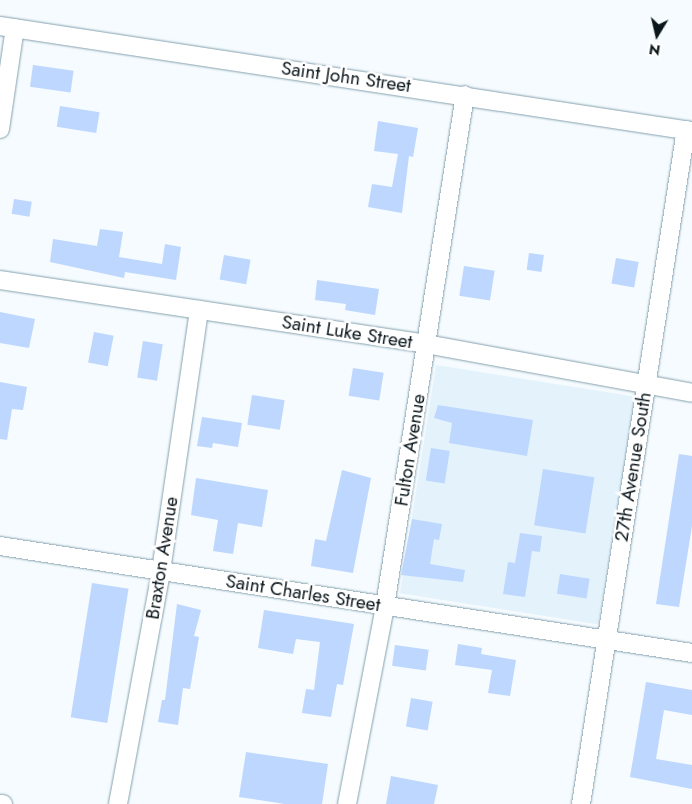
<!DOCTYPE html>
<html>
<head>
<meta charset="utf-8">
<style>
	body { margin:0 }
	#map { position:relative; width:692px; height:804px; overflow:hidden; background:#f5fbfe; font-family:Jost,sans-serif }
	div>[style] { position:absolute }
	.built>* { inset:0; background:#e4f3fb; transform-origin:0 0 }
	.building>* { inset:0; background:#bdd7ff; transform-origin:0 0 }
	.roads { filter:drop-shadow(0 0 1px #84a0ae) drop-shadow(0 0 1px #84a0ae) }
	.street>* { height:18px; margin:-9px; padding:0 9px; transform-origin:9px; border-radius:9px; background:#fff }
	span { translate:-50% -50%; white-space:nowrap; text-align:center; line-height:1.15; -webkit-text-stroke:5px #fff; paint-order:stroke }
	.street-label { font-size:19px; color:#0b161b }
	.north { position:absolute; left:632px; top:10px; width:50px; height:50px; -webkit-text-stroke:4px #fff; paint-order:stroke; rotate:189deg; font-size:14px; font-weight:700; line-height:20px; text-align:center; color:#0b161b }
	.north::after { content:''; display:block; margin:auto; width:18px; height:22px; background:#0b161b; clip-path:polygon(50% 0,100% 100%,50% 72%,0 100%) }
</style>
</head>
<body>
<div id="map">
	<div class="built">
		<div style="left:436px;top:365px;width:201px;height:231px;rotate:9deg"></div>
	</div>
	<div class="building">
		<div style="left:33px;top:65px;width:41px;height:22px;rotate:8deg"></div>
		<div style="left:60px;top:106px;width:40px;height:21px;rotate:9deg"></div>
		<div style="clip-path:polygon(378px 121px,418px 128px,413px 157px,409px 156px,402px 213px,368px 207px,372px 184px,392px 187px,398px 154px,374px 151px)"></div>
		<div style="left:14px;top:199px;width:18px;height:15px;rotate:9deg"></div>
		<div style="clip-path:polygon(100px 229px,123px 232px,119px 257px,162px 264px,165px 244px,181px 247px,176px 280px,125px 272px,124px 278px,50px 262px,53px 239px,97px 246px)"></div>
		<div style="left:529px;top:253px;width:15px;height:17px;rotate:8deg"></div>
		<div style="left:224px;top:255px;width:27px;height:25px;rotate:10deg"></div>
		<div style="left:616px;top:258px;width:23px;height:26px;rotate:10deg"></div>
		<div style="left:464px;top:266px;width:31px;height:30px;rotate:9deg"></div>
		<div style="clip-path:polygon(317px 280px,379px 289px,375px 315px,345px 310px,346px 304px,315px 300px)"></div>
		<div style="clip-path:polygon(0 312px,35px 319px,29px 348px,0 343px)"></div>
		<div style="left:94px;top:332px;width:20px;height:31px;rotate:11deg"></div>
		<div style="left:143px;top:341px;width:20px;height:37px;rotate:9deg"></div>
		<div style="left:353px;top:368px;width:31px;height:28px;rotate:9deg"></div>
		<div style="clip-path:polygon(0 382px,27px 387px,23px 410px,12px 409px,7px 440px,0 439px)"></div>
		<div style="left:252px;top:395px;width:33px;height:30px;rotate:9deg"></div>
		<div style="clip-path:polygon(438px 405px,533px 420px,527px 456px,449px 443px,452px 423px,434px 418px)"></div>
		<div style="clip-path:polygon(202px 417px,242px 423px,238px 447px,213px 443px,212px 448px,197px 446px)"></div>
		<div style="left:431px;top:448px;width:19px;height:33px;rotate:9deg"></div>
		<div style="clip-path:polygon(679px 454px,692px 456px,692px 526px,679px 607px,656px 604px)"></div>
		<div style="left:543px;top:469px;width:52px;height:57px;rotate:9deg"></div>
		<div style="clip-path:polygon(342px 470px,371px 478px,353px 573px,311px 566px,315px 539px,326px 541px)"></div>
		<div style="clip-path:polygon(196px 478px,268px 490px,262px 527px,238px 523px,233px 554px,213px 551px,218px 520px,191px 515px)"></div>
		<div style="clip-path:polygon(412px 519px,442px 524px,439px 540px,434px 539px,430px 564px,465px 570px,463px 582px,401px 575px)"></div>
		<div style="clip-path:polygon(520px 533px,542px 536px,540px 552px,532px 551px,525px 597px,503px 594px,508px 562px,515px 563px)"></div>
		<div style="left:560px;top:574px;width:30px;height:20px;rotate:9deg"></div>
		<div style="left:92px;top:583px;width:37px;height:136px;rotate:9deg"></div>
		<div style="clip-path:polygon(177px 604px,201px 610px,194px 636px,199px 637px,190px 689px,183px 688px,178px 725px,158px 722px,162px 700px,165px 700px)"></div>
		<div style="clip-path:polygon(264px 610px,354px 624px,343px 685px,337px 684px,331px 717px,302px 713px,306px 689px,314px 690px,320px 642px,296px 639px,293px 654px,258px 648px)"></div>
		<div style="clip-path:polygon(458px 644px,482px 648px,481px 654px,516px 660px,510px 696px,488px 693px,492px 670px,455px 665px)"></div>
		<div style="left:395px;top:645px;width:34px;height:21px;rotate:8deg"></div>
		<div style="clip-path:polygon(646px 682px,692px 690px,692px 715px,664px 710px,656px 759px,692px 765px,692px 789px,630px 777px)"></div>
		<div style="left:411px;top:698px;width:22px;height:29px;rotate:10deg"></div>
		<div style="clip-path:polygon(246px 752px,328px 764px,322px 804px,285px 804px,239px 797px)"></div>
		<div style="clip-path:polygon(391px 776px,438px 785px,434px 804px,386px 804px)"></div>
	</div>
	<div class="roads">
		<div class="street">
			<div style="left:0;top:26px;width:700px;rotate:8.63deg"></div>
			<div style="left:0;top:129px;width:102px;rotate:-81.6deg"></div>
			<div style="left:0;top:280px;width:431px;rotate:8.5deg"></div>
			<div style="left:426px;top:344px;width:270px;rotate:10.4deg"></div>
			<div style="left:0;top:546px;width:700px;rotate:8.79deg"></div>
			<div style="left:0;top:804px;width:3px"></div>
			<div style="left:118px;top:804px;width:237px;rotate:-79.5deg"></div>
			<div style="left:161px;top:571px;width:264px;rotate:-81.7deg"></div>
			<div style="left:347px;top:804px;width:202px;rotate:-79.1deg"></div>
			<div style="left:385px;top:606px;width:517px;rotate:-81.1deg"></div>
			<div style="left:581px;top:804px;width:682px;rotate:-81.15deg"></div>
		</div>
	</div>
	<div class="street-label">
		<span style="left:346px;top:77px;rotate:8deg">Saint John Street</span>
		<span style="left:347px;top:332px;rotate:9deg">Saint Luke Street</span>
		<span style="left:410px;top:450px;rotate:-81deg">Fulton Avenue</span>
		<span style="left:633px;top:467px;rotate:-81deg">27th Avenue South</span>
		<span style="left:162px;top:558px;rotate:-81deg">Braxton Avenue</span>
		<span style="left:303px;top:593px;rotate:9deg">Saint Charles Street</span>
	</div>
	<div class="north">N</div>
</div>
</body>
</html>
